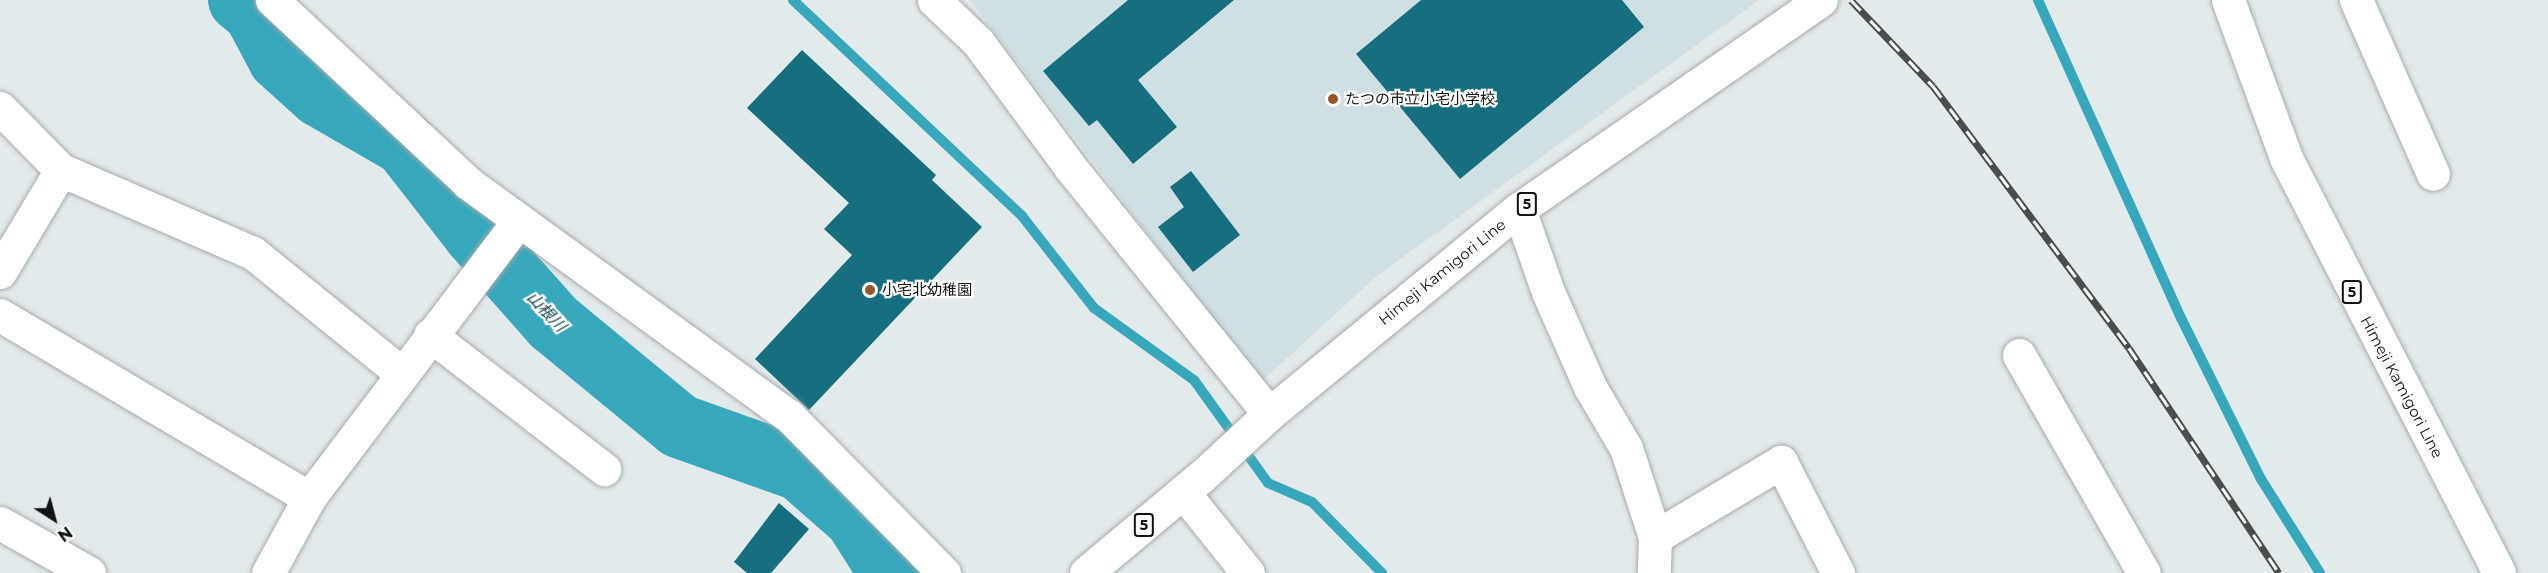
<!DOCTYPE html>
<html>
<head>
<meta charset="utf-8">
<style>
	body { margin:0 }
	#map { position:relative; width:2548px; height:573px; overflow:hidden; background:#e3eaec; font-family:Montserrat,"Noto Sans JP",sans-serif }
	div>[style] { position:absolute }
	.built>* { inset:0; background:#cfdfe3 }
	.stream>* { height:10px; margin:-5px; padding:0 5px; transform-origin:5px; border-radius:5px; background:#36a7bc }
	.river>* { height:64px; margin:-32px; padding:0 32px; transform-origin:32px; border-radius:32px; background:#36a7bc }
	.building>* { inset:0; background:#156f7f }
	.roads { filter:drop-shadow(0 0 2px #a5abad) drop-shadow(0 0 2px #a5abad) }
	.street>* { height:33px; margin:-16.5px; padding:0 16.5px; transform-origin:16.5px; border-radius:16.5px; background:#fff }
	.primary>* { height:33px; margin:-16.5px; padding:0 16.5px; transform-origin:16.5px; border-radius:16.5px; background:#fff }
	.rail>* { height:7px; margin-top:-3.5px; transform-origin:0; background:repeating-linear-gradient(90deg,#fff 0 14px,#494d4d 0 28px); box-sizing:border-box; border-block:2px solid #494d4d }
	.dots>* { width:16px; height:16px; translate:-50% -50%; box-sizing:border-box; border:3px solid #fff; border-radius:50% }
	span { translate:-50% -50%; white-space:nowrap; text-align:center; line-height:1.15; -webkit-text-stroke:4.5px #fff; paint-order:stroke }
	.shield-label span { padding:2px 4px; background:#fff; border:2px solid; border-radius:4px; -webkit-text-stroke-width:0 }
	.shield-label { font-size:14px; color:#101313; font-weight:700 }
	.poi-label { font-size:15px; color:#101313 }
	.left { translate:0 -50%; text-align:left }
	.street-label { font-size:15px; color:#101313 }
	.water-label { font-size:16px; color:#0e4049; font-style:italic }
	.north { position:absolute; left:24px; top:489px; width:60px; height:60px; -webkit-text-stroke:4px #fff; paint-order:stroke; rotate:144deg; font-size:16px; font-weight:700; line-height:24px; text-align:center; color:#101313 }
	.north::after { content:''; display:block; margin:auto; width:21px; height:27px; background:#101313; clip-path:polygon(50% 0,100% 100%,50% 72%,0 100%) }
</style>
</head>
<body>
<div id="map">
	<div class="built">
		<div style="clip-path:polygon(970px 0,1759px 0,1378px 275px,1261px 382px)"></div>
	</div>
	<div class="stream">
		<div style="left:793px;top:0;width:315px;rotate:43.3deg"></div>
		<div style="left:1022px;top:216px;width:117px;rotate:52deg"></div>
		<div style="left:1094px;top:308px;width:123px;rotate:35.8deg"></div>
		<div style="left:1194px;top:380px;width:127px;rotate:54.3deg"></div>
		<div style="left:1268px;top:483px;width:48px;rotate:23.4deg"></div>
		<div style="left:1312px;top:502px;width:100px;rotate:45.4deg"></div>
		<div style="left:2038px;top:0;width:349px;rotate:65.8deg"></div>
		<div style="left:2181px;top:318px;width:180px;rotate:63.6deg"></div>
		<div style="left:2261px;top:479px;width:111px;rotate:57.9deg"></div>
	</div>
	<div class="river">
		<div style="left:240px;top:0;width:19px;rotate:39deg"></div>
		<div style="left:255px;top:12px;width:53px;rotate:62deg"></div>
		<div style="left:280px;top:59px;width:54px;rotate:42deg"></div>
		<div style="left:320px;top:95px;width:98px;rotate:30deg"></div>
		<div style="left:405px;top:144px;width:114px;rotate:52.1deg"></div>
		<div style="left:475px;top:234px;width:118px;rotate:48.4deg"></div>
		<div style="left:553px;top:322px;width:163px;rotate:39.5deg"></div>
		<div style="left:679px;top:426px;width:128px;rotate:19.6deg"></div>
		<div style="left:800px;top:469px;width:74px;rotate:41.2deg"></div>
		<div style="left:856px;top:518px;width:65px;rotate:57.5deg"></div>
	</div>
	<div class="building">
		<div style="clip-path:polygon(1128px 0,1234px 0,1138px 80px,1177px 127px,1133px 164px,1097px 120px,1089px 126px,1043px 71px)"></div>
		<div style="clip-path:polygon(1421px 0,1622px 0,1644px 27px,1460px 179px,1356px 54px)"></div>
		<div style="clip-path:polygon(802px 50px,936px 175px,932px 180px,982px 227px,809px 410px,755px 359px,852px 255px,824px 229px,849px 203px,747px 108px)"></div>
		<div style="clip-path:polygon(1191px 171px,1240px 235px,1193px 272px,1158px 227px,1184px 207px,1170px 187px)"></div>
		<div style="clip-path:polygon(779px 503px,809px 529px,771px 573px,747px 573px,734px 562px)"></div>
	</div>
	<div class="roads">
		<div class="street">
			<div style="left:272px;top:0;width:268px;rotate:43deg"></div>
			<div style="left:468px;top:183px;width:397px;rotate:36deg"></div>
			<div style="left:789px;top:416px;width:221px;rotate:45.4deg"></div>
			<div style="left:934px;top:0;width:61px;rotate:43.7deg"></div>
			<div style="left:978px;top:42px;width:155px;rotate:53.6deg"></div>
			<div style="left:1070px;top:167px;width:317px;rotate:51.1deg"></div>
			<div style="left:2356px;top:0;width:190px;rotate:66.1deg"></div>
			<div style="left:0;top:108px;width:87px;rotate:45.5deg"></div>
			<div style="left:61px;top:170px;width:209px;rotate:23.4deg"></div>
			<div style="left:253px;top:253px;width:191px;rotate:39deg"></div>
			<div style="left:1519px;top:209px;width:88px;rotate:70.7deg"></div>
			<div style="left:1548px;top:292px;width:104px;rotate:66.1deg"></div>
			<div style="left:1590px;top:387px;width:71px;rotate:59.5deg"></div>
			<div style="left:1626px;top:448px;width:94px;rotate:72deg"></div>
			<div style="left:1655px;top:537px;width:36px;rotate:92deg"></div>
			<div style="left:0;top:272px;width:119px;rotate:-59.1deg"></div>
			<div style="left:0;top:315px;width:359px;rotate:30.6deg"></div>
			<div style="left:430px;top:335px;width:220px;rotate:37.6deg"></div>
			<div style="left:2019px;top:355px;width:251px;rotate:60.2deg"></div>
			<div style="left:1183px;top:492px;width:104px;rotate:51.3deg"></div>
			<div style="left:0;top:523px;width:102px;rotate:29.3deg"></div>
			<div style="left:1655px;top:537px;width:147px;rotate:-30.8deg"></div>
			<div style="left:1781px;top:462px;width:125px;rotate:62.8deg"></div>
			<div style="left:268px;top:573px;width:85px;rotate:-61.3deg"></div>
			<div style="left:309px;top:498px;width:348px;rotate:-52.9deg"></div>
		</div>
		<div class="primary">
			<div style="left:2228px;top:0;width:168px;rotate:69.8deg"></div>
			<div style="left:2286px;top:158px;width:466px;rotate:62.8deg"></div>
			<div style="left:1086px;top:573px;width:150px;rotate:-39.9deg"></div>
			<div style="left:1201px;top:477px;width:93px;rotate:-42.8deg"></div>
			<div style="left:1269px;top:414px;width:323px;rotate:-39.4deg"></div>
			<div style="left:1519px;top:209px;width:367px;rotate:-34.7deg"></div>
		</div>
	</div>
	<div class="rail">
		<div style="left:1851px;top:0;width:119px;rotate:46.4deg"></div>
		<div style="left:1933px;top:86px;width:327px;rotate:53.2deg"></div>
		<div style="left:2129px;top:348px;width:270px;rotate:56.3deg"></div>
	</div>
	<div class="dots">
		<div style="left:1333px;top:99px;background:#985426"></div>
		<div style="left:870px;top:290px;background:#985426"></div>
	</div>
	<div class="shield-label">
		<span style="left:1527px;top:204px">5</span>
		<span style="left:2352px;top:292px">5</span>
		<span style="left:1144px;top:525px">5</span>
	</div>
	<div class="poi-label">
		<span class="left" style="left:1345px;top:99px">たつの市立小宅小学校</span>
		<span class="left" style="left:882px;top:290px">小宅北幼稚園</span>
	</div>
	<div class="street-label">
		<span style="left:1442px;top:272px;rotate:-39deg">Himeji Kamigori Line</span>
		<span style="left:2402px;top:387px;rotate:62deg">Himeji Kamigori Line</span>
	</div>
	<div class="water-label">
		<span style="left:546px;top:312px;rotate:46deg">山根川</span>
	</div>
	<div class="north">N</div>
</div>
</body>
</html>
